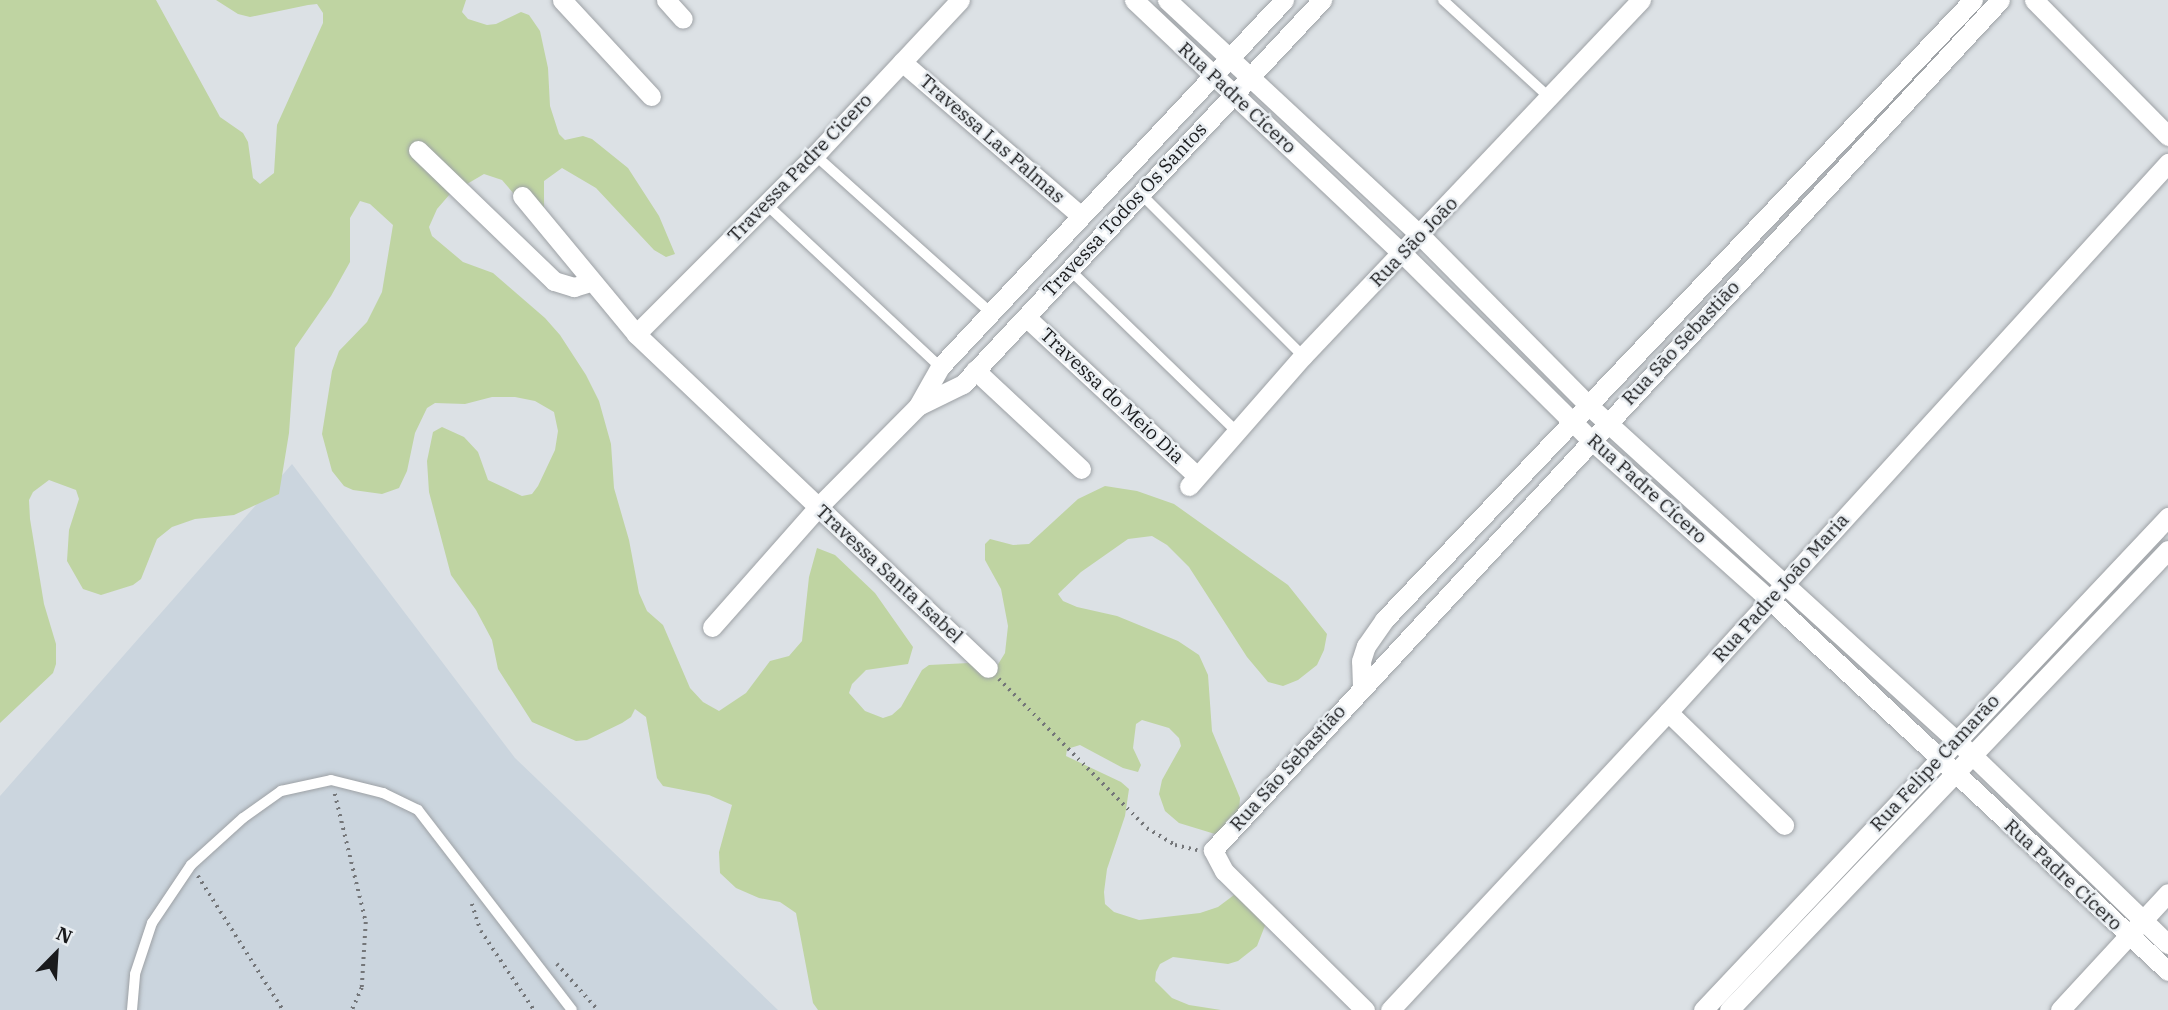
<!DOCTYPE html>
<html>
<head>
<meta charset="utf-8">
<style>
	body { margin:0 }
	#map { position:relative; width:2168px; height:1010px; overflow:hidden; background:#dce1e5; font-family:"IBM Plex Serif",serif }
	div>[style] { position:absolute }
	.built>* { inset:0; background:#cbd5de }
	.green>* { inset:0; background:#bfd4a2 }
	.path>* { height:3.5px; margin-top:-1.75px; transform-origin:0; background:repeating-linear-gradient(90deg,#747679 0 2px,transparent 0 7px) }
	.roads { filter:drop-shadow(0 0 2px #9da1a5) drop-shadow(0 0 2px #9da1a5) }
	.lane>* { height:10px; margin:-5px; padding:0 5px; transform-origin:5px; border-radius:5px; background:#fff }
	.street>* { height:19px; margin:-9.5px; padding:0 9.5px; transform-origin:9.5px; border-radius:9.5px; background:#fff }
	span { translate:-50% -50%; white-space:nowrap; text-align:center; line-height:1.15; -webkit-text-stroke:5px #e9eef2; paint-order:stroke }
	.street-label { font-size:19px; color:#191a1c }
	.north { position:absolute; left:21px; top:919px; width:70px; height:70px; -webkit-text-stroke:5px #e9eef2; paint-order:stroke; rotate:24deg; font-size:19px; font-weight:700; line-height:28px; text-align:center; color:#191a1c }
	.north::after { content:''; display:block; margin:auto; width:24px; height:32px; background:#191a1c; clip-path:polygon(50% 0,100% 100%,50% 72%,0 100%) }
</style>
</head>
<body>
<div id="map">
	<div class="built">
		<div style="clip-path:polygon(292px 464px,515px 758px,778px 1010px,0 1010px,0 796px)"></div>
	</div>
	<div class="green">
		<div style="clip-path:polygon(0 0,156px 0,220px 117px,243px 133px,248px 142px,253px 178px,260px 184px,274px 173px,277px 125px,323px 23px,323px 13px,317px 4px,308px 5px,250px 17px,238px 14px,216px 0,466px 0,462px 12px,468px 19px,487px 25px,496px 24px,521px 12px,529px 15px,540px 31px,548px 68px,550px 106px,559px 134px,565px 140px,583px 136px,592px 139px,628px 168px,659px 216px,675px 254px,666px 257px,654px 250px,596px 188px,562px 168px,544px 181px,544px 210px,514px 194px,502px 180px,484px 174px,450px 194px,437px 209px,429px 227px,432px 236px,463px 262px,493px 273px,545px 318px,560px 335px,586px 375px,599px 401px,611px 444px,614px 488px,629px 540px,639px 593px,647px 611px,663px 625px,690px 688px,703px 702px,719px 711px,746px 693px,770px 661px,789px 656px,802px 641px,809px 577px,817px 548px,835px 555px,875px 593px,913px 647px,908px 664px,866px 670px,852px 684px,849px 693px,865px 711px,883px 718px,892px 715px,901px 707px,922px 670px,929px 665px,969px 663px,988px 668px,997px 666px,1005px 653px,1008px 626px,1001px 589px,985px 560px,985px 544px,990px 539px,1013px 545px,1029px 544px,1078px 499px,1105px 486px,1137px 491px,1174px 504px,1288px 585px,1327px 634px,1324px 650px,1317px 665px,1298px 680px,1283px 686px,1268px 682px,1247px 657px,1189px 567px,1167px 545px,1152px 536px,1128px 539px,1081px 572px,1058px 594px,1063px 601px,1077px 607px,1117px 616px,1178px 641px,1199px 655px,1208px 675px,1212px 731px,1240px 798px,1238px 827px,1215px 834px,1179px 823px,1165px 811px,1159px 794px,1162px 780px,1181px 746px,1179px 738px,1169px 728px,1142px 720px,1136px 724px,1133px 748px,1141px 765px,1138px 772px,1123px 768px,1080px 745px,1067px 749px,1066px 756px,1121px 782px,1129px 789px,1125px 816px,1107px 869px,1104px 892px,1105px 904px,1114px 912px,1139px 920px,1200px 913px,1218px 907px,1234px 895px,1268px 918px,1257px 946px,1238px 961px,1228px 964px,1173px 957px,1160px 964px,1156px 972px,1155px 981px,1172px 998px,1189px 1005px,1221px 1010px,818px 1010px,813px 1003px,796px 913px,780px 902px,759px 898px,736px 888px,720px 873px,719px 852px,732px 805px,709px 795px,663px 786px,657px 778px,646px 717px,635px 709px,631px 717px,622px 723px,587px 740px,576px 741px,532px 722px,498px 669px,492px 640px,476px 610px,451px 575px,429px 492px,427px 461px,433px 432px,442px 427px,464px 437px,478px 452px,488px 480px,522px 496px,532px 494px,538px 486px,555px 450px,558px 431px,554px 412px,535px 401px,515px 397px,492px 397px,465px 404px,435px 403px,427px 408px,415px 433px,407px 471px,399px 488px,382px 494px,353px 490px,344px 486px,332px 471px,322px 434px,332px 371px,339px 351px,367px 322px,382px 292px,393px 225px,370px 204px,360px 201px,350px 218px,350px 262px,331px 296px,295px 348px,289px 433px,279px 494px,234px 515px,195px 519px,172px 527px,157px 539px,141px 579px,133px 585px,101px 595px,83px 589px,67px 561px,69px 530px,79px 499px,76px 490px,49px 480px,33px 492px,29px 500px,30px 519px,44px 604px,56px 644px,56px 664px,53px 673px,0 723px)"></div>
	</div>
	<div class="path">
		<div style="left:999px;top:679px;width:210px;rotate:45.2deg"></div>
		<div style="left:1147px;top:828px;width:33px;rotate:31deg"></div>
		<div style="left:1175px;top:845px;width:23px;rotate:13deg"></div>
		<div style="left:335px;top:794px;width:132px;rotate:76.4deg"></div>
		<div style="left:366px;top:922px;width:66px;rotate:93.5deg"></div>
		<div style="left:362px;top:988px;width:24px;rotate:114deg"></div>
		<div style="left:198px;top:876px;width:159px;rotate:57.6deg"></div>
		<div style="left:472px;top:904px;width:28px;rotate:72deg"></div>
		<div style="left:481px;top:931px;width:95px;rotate:56.1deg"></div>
		<div style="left:557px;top:964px;width:62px;rotate:48.3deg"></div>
	</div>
	<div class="roads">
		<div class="lane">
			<div style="left:1443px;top:0;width:145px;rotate:42.5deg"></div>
			<div style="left:815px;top:155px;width:237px;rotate:41.9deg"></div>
			<div style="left:1141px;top:194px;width:229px;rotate:45deg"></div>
			<div style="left:766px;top:204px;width:238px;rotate:43.1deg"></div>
			<div style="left:1070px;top:270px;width:230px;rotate:44.1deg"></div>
			<div style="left:132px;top:1010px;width:36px;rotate:-85deg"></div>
			<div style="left:135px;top:974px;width:54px;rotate:-71.6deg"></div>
			<div style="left:152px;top:923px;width:70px;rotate:-56.1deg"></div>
			<div style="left:191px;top:865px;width:70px;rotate:-42.1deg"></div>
			<div style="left:243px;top:818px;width:47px;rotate:-35.4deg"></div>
			<div style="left:281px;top:791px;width:51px;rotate:-12.4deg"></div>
			<div style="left:331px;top:780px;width:54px;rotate:14deg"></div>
			<div style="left:383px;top:793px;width:39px;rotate:26deg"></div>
			<div style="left:418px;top:810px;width:252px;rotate:52.4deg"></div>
		</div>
		<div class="street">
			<div style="left:562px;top:0;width:131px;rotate:47.2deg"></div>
			<div style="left:666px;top:0;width:25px;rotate:48deg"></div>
			<div style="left:1134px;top:0;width:370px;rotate:43.4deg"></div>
			<div style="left:1403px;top:254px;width:264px;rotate:44.7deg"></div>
			<div style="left:1591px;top:440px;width:240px;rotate:41.8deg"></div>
			<div style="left:1770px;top:600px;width:544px;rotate:42.99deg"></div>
			<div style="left:1167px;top:0;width:345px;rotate:42.9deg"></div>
			<div style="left:1420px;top:235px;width:239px;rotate:45.3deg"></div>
			<div style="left:1588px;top:405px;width:520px;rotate:42.35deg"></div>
			<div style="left:1972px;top:755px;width:272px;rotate:44deg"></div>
			<div style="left:2034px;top:0;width:191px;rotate:45.4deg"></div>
			<div style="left:902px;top:62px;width:236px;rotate:40.7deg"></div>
			<div style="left:418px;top:150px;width:189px;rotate:43.9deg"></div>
			<div style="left:554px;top:281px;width:21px;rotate:17deg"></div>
			<div style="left:574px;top:287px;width:17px;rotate:-17deg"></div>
			<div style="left:522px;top:196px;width:179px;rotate:50.4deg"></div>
			<div style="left:636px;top:334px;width:485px;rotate:43.5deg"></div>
			<div style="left:1026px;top:317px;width:233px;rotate:42.9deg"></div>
			<div style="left:636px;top:334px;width:253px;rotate:-45deg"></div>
			<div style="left:815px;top:155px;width:212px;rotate:-46.9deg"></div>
			<div style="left:975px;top:370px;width:145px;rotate:43deg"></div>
			<div style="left:918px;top:406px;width:50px;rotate:-26.1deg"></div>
			<div style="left:963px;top:384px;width:526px;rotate:-46.93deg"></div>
			<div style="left:1189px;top:486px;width:173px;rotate:-48.8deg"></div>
			<div style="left:1303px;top:356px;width:491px;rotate:-46.5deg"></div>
			<div style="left:712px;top:627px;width:160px;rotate:-48.5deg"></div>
			<div style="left:818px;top:507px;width:142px;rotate:-45.3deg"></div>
			<div style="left:918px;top:406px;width:45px;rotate:-60.6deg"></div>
			<div style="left:940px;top:367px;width:503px;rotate:-46.85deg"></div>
			<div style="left:1362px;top:687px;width:26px;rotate:-92deg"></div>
			<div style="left:1361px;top:661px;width:16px;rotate:-72deg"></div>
			<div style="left:1366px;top:646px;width:32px;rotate:-55deg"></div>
			<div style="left:1384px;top:620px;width:855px;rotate:-46.47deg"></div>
			<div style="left:1668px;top:712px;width:162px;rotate:44.2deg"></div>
			<div style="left:1365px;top:1010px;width:198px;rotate:-135.4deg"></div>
			<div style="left:1224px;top:871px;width:24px;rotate:-118deg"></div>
			<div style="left:1213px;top:850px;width:1158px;rotate:-47.2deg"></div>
			<div style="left:1390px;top:1010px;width:408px;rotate:-47deg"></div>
			<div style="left:1668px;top:712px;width:743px;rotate:-47.67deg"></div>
			<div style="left:1703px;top:1010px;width:678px;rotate:-46.67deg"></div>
			<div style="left:1729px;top:1010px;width:636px;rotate:-46.34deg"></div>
			<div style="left:2060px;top:1010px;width:159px;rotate:-47.3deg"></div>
		</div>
	</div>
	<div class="street-label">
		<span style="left:1237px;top:98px;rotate:43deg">Rua Padre Cícero</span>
		<span style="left:992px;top:139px;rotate:41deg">Travessa Las Palmas</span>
		<span style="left:800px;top:168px;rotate:-46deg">Travessa Padre Cicero</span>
		<span style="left:1125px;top:210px;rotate:-47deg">Travessa Todos Os Santos</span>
		<span style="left:1414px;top:242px;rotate:-46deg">Rua São João</span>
		<span style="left:1681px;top:343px;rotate:-47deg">Rua São Sebastião</span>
		<span style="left:1112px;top:396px;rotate:43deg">Travessa do Meio Dia</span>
		<span style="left:1647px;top:489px;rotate:42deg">Rua Padre Cícero</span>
		<span style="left:889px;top:574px;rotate:43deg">Travessa Santa Isabel</span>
		<span style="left:1781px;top:588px;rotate:-48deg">Rua Padre João Maria</span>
		<span style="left:1935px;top:763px;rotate:-47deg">Rua Felipe Camarão</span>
		<span style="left:1288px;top:768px;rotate:-48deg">Rua São Sebastião</span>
		<span style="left:2063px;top:875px;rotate:43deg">Rua Padre Cícero</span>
	</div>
	<div class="north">N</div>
</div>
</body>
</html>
